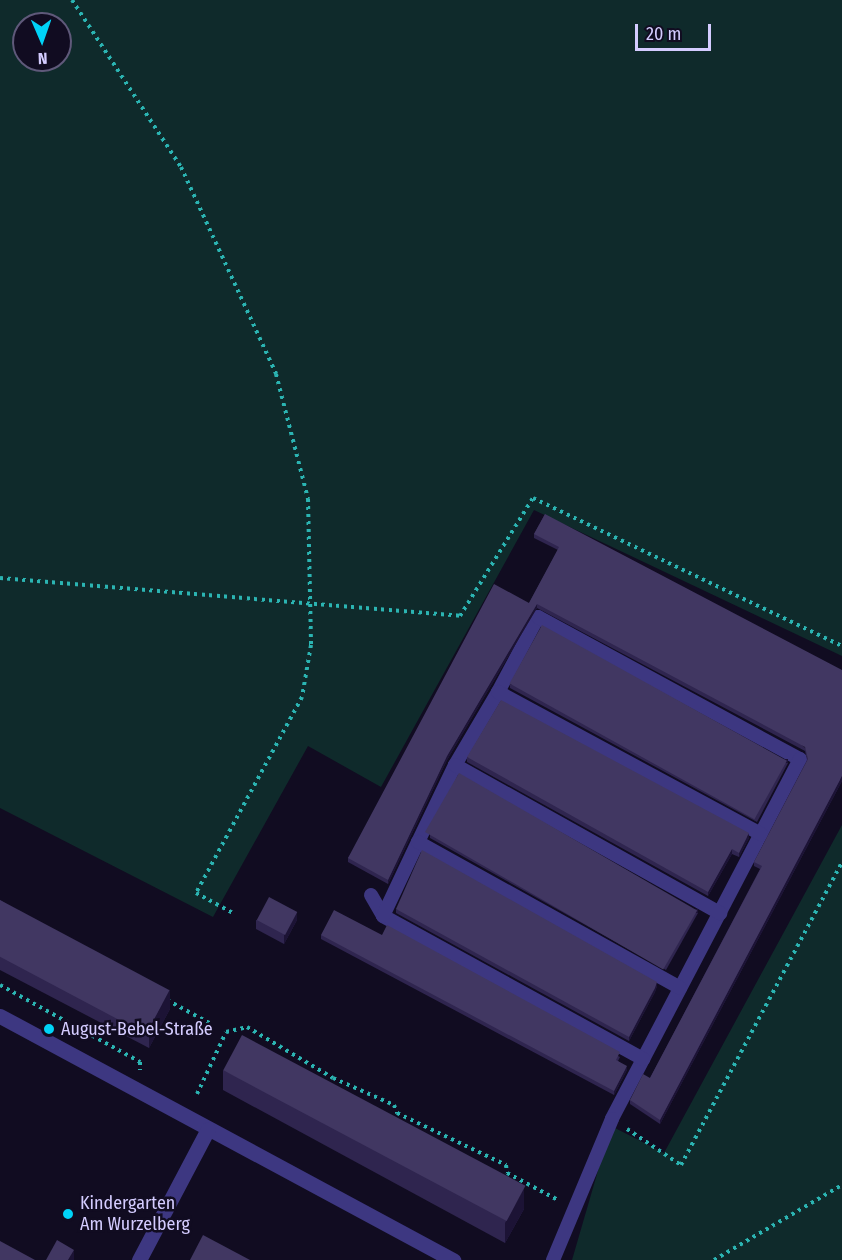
<!DOCTYPE html>
<html>
<head>
<meta charset="utf-8">
<style>
	body { margin:0 }
	#map { position:relative; width:842px; height:1260px; overflow:hidden; background:#110c21; font-family:"Fira Sans Condensed",sans-serif }
	div>[style] { position:absolute }
	.green>* { inset:0; background:#0f2a2b }
	.path>* { height:4px; margin-top:-2px; transform-origin:0; background:repeating-linear-gradient(90deg,#2bb4b2 0 3px,transparent 0 7.5px) }
	.service>* { height:14px; margin:-7px; padding:0 7px; transform-origin:7px; border-radius:7px; background:#3d3781 }
	.minor>* { height:15px; margin:-7.5px; padding:0 7.5px; transform-origin:7.5px; border-radius:7.5px; background:#3d3781 }
	.wall>* { inset:0; background:#2f254f }
	.shaded-wall>* { inset:0; background:#1c1335; transform-origin:0 0 }
	.building>* { inset:0; background:#413762; transform-origin:0 0 }
	.dots>* { width:16px; height:16px; translate:-50% -50%; box-sizing:border-box; border:3px solid #110c21; border-radius:50% }
	span { translate:-50% -50%; white-space:nowrap; text-align:center; line-height:1.15; -webkit-text-stroke:5px #110c21; paint-order:stroke }
	.poi-label { font-size:18px; color:#d4ccff }
	.left { translate:0 -50%; text-align:left }
	.north { position:absolute; left:12px; top:12px; width:60px; height:60px; box-sizing:border-box; background:#110c21; border:2px solid #5f597a; border-radius:50%; rotate:178deg; font-size:16px; font-weight:700; line-height:24px; text-align:center; color:#d4ccff }
	.north::after { content:''; display:block; margin:auto; width:21px; height:27px; background:#00d3f7; clip-path:polygon(50% 0,100% 100%,50% 72%,0 100%) }
	.scale { position:absolute; left:635px; top:24px; width:76px; height:27px; box-sizing:border-box; border:3px solid #d4ccff; border-top:0; padding-left:8px; font-size:18px; line-height:21px; white-space:nowrap; color:#d4ccff; -webkit-text-stroke:4px #110c21; paint-order:stroke }
</style>
</head>
<body>
<div id="map">
	<div class="green">
		<div style="clip-path:polygon(evenodd,0 0,842px 0,842px 656px,534px 510px,381px 787px,308px 746px,213px 917px,0 808px,0 0,24px 24px,60px 24px,60px 60px,24px 60px,24px 24px)"></div>
		<div style="clip-path:polygon(842px 825px,842px 1260px,572px 1260px,611px 1126px,664px 1153px)"></div>
	</div>
	<div class="path">
		<div style="left:72px;top:0;width:199px;rotate:56.9deg"></div>
		<div style="left:181px;top:167px;width:228px;rotate:65.3deg"></div>
		<div style="left:276px;top:374px;width:129px;rotate:75.6deg"></div>
		<div style="left:308px;top:499px;width:146px;rotate:88.8deg"></div>
		<div style="left:311px;top:645px;width:53px;rotate:99.8deg"></div>
		<div style="left:302px;top:697px;width:223px;rotate:118.4deg"></div>
		<div style="left:196px;top:893px;width:42px;rotate:28.4deg"></div>
		<div style="left:0;top:578px;width:462px;rotate:4.7deg"></div>
		<div style="left:460px;top:616px;width:139px;rotate:-58.3deg"></div>
		<div style="left:533px;top:498px;width:343px;rotate:25.6deg"></div>
		<div style="left:0;top:985px;width:160px;rotate:28.8deg"></div>
		<div style="left:140px;top:1062px;width:8px;rotate:90deg"></div>
		<div style="left:167px;top:1000px;width:52px;rotate:28.5deg"></div>
		<div style="left:197px;top:1094px;width:68px;rotate:-64.9deg"></div>
		<div style="left:226px;top:1032px;width:22px;rotate:-13deg"></div>
		<div style="left:247px;top:1027px;width:100px;rotate:30.7deg"></div>
		<div style="left:333px;top:1078px;width:67px;rotate:23.9deg"></div>
		<div style="left:394px;top:1105px;width:9px;rotate:69deg"></div>
		<div style="left:397px;top:1113px;width:121px;rotate:25.5deg"></div>
		<div style="left:506px;top:1165px;width:8px;rotate:83deg"></div>
		<div style="left:507px;top:1173px;width:58px;rotate:27.9deg"></div>
		<div style="left:627px;top:1129px;width:65px;rotate:33.7deg"></div>
		<div style="left:681px;top:1165px;width:343px;rotate:-62deg"></div>
		<div style="left:714px;top:1260px;width:148px;rotate:-30.4deg"></div>
	</div>
	<div class="service">
		<div style="left:498px;top:692px;width:85px;rotate:-61.9deg"></div>
		<div style="left:538px;top:617px;width:298px;rotate:28.5deg"></div>
		<div style="left:800px;top:759px;width:406px;rotate:117.6deg"></div>
		<div style="left:612px;top:1119px;width:153px;rotate:112.7deg"></div>
		<div style="left:455px;top:765px;width:85px;rotate:-59.5deg"></div>
		<div style="left:498px;top:692px;width:299px;rotate:28.4deg"></div>
		<div style="left:418px;top:842px;width:85px;rotate:-64.3deg"></div>
		<div style="left:455px;top:765px;width:304px;rotate:29.2deg"></div>
		<div style="left:371px;top:895px;width:24px;rotate:60deg"></div>
		<div style="left:383px;top:916px;width:297px;rotate:28.8deg"></div>
		<div style="left:383px;top:916px;width:82px;rotate:-64.7deg"></div>
		<div style="left:418px;top:842px;width:300px;rotate:29.1deg"></div>
	</div>
	<div class="minor">
		<div style="left:0;top:1016px;width:515px;rotate:28.31deg"></div>
		<div style="left:139px;top:1260px;width:148px;rotate:-62.2deg"></div>
	</div>
	<div class="wall">
		<div style="clip-path:polygon(545px 514px,842px 781px,660px 1124px,630px 1104px,630px 1100px,650px 1078px,760px 869px,754px 866px,754px 862px,807px 760px,805px 751px,537px 608px,447px 760px,388px 884px,348px 862px,348px 858px,529px 603px,558px 550px,534px 538px,534px 534px)"></div>
		<div style="clip-path:polygon(510px 684px,788px 763px,757px 822px,510px 688px)"></div>
		<div style="clip-path:polygon(467px 757px,749px 838px,739px 857px,732px 854px,708px 896px,467px 762px)"></div>
		<div style="clip-path:polygon(430px 834px,698px 913px,666px 970px,430px 838px)"></div>
		<div style="clip-path:polygon(0 900px,170px 1009px,149px 1048px,0 970px)"></div>
		<div style="clip-path:polygon(396px 909px,657px 986px,655px 992px,629px 1041px,396px 913px)"></div>
		<div style="clip-path:polygon(256px 920px,297px 920px,284px 944px,256px 929px)"></div>
		<div style="clip-path:polygon(321px 935px,382px 935px,620px 1057px,618px 1061px,627px 1070px,614px 1095px,321px 939px)"></div>
		<div style="clip-path:polygon(223px 1070px,524px 1209px,505px 1243px,223px 1090px)"></div>
	</div>
	<div class="shaded-wall">
		<div style="clip-path:polygon(537px 604px,537px 608px,447px 760px,388px 884px,388px 880px,447px 756px)"></div>
		<div style="left:788px;top:759px;width:4px;height:67px;rotate:90deg"></div>
		<div style="clip-path:polygon(842px 776px,842px 781px,660px 1124px,660px 1120px)"></div>
		<div style="clip-path:polygon(749px 833px,749px 838px,739px 857px,739px 853px)"></div>
		<div style="clip-path:polygon(732px 849px,732px 854px,708px 896px,708px 892px)"></div>
		<div style="left:698px;top:909px;width:4px;height:65px;rotate:90deg"></div>
		<div style="clip-path:polygon(297px 912px,297px 920px,284px 944px,284px 935px)"></div>
		<div style="clip-path:polygon(657px 982px,657px 986px,655px 992px,629px 1041px,629px 1037px)"></div>
		<div style="clip-path:polygon(170px 989px,170px 1009px,149px 1048px,149px 1028px)"></div>
		<div style="clip-path:polygon(627px 1066px,627px 1070px,614px 1095px,614px 1091px)"></div>
		<div style="clip-path:polygon(524px 1188px,524px 1209px,505px 1243px,505px 1223px)"></div>
		<div style="clip-path:polygon(74px 1250px,74px 1260px,68px 1260px)"></div>
	</div>
	<div class="building">
		<div style="clip-path:polygon(545px 514px,842px 670px,842px 776px,660px 1120px,630px 1100px,643px 1074px,650px 1078px,762px 866px,754px 862px,808px 759px,805px 747px,537px 604px,447px 756px,388px 880px,348px 858px,494px 584px,529px 603px,559px 547px,534px 534px)"></div>
		<div style="left:542px;top:625px;width:280px;height:67px;rotate:29deg"></div>
		<div style="clip-path:polygon(501px 700px,749px 833px,739px 853px,732px 849px,708px 892px,467px 757px)"></div>
		<div style="left:459px;top:773px;width:275px;height:68px;rotate:30deg"></div>
		<div style="clip-path:polygon(422px 850px,657px 982px,655px 988px,629px 1037px,396px 909px)"></div>
		<div style="left:269px;top:897px;width:32px;height:26px;rotate:28deg"></div>
		<div style="left:0;top:900px;width:192px;height:50px;rotate:28deg"></div>
		<div style="clip-path:polygon(334px 910px,382px 935px,387px 925px,620px 1052px,616px 1060px,627px 1066px,614px 1091px,321px 935px)"></div>
		<div style="left:242px;top:1035px;width:321px;height:40px;rotate:28deg"></div>
		<div style="clip-path:polygon(203px 1235px,250px 1260px,190px 1260px)"></div>
		<div style="clip-path:polygon(57px 1240px,74px 1250px,68px 1260px,46px 1260px)"></div>
		<div style="clip-path:polygon(0 1241px,35px 1260px,0 1260px)"></div>
	</div>
	<div class="dots">
		<div style="left:49px;top:1029px;background:#00d3f7"></div>
		<div style="left:68px;top:1214px;background:#00d3f7"></div>
	</div>
	<div class="poi-label">
		<span class="left" style="left:61px;top:1029px">August-Bebel-Straße</span>
		<span class="left" style="left:80px;top:1214px">Kindergarten<br>Am Wurzelberg</span>
	</div>
	<div class="north">N</div>
	<div class="scale">20 m</div>
</div>
</body>
</html>
